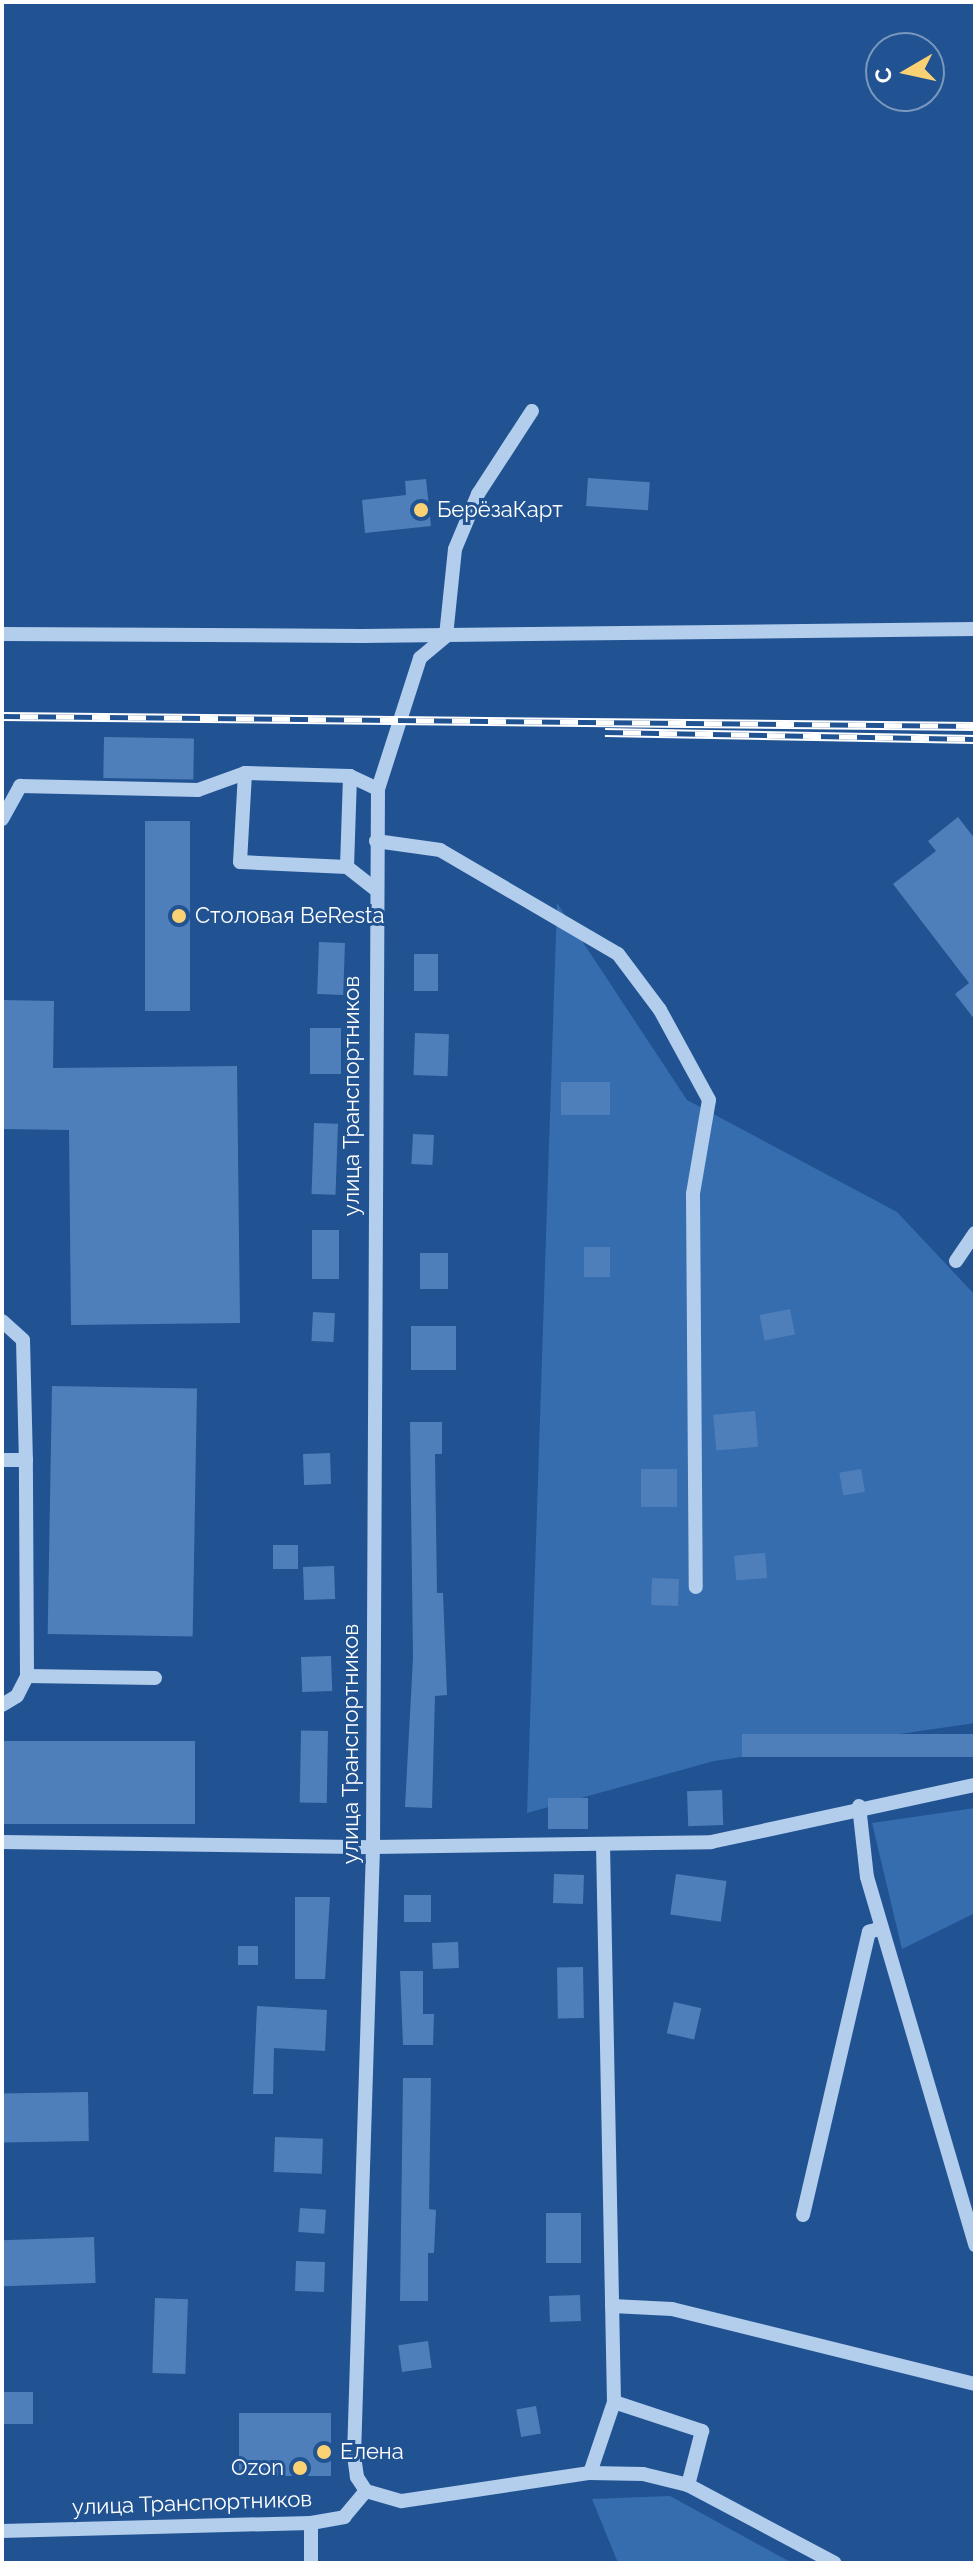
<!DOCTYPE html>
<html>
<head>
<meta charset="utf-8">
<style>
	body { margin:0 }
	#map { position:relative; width:977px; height:2565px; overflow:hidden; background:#215392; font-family:Raleway,sans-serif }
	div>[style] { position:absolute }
	.green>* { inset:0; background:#356daf }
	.building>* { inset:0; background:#4e7fba; transform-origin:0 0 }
	.minor>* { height:14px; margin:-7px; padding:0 7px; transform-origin:7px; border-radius:7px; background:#b3cded }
	.rail>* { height:9px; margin-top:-4.5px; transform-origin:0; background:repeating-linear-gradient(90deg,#215392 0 18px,#fff 0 36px); box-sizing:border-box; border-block:2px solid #fff }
	.dots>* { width:22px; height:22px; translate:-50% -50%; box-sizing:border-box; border:4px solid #215392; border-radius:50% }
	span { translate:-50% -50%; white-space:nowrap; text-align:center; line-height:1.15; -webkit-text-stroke:6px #215392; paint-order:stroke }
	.poi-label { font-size:22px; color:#fff }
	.left { translate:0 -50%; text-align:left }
	.right { translate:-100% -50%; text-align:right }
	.street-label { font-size:22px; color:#fff }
	.frame { position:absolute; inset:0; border:4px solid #fff; pointer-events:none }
	.north { position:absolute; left:865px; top:32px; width:80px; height:80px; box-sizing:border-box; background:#215392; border:2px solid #7a98be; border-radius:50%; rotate:261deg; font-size:22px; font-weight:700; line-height:32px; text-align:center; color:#fff }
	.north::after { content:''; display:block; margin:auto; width:28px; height:36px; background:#fad274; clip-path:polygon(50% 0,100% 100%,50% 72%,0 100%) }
</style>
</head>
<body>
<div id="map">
	<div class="green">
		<div style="clip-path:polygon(557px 903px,687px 1100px,897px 1212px,975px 1295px,975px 1723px,714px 1761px,527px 1813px)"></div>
		<div style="clip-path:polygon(975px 1808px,975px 1913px,902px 1949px,872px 1823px)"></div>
		<div style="clip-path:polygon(670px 2496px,792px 2563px,618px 2563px,592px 2499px)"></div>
	</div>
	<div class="building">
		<div style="left:588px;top:478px;width:62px;height:28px;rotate:4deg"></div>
		<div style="clip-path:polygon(426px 479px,431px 526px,365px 533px,362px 500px,406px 495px,405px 481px)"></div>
		<div style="left:104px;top:737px;width:90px;height:41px;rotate:1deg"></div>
		<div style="clip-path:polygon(958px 817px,975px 839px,975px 1020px,955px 994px,969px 983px,893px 884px,936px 851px,928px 841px)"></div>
		<div style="left:145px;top:821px;width:45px;height:190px"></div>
		<div style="left:319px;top:942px;width:26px;height:52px;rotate:2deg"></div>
		<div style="left:414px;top:954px;width:24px;height:37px"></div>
		<div style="clip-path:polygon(2px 1000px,54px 1001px,53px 1068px,237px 1066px,240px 1323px,71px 1325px,69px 1130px,2px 1129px)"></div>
		<div style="left:310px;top:1028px;width:31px;height:46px"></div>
		<div style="left:415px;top:1033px;width:34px;height:42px;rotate:2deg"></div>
		<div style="left:610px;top:1082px;width:33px;height:49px;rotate:90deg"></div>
		<div style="left:314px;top:1123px;width:24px;height:71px;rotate:2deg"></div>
		<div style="left:413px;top:1134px;width:21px;height:30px;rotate:3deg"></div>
		<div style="left:312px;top:1230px;width:27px;height:49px"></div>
		<div style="left:584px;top:1247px;width:26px;height:30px"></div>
		<div style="left:420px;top:1253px;width:28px;height:36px"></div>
		<div style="left:790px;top:1309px;width:26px;height:31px;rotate:79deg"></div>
		<div style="left:313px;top:1312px;width:22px;height:29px;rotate:3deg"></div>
		<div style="left:456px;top:1326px;width:44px;height:45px;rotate:90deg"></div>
		<div style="left:52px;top:1386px;width:145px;height:248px;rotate:1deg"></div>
		<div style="left:755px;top:1411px;width:36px;height:42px;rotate:85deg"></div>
		<div style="clip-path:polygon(410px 1422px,442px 1422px,442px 1454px,435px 1454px,437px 1593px,443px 1593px,447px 1695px,435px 1696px,432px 1808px,405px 1807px,413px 1658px)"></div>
		<div style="left:330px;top:1453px;width:31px;height:27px;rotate:88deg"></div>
		<div style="left:641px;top:1469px;width:36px;height:38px"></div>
		<div style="left:861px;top:1469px;width:23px;height:22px;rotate:80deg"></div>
		<div style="left:273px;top:1545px;width:25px;height:24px"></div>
		<div style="left:765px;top:1553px;width:25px;height:31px;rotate:85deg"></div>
		<div style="left:334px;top:1566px;width:33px;height:31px;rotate:88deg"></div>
		<div style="left:652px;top:1578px;width:27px;height:27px;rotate:2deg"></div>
		<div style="left:331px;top:1656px;width:35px;height:30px;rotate:88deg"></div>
		<div style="left:328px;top:1731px;width:72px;height:27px;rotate:91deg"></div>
		<div style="left:975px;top:1734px;width:23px;height:233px;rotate:90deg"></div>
		<div style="left:2px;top:1741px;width:193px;height:83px"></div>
		<div style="left:722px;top:1790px;width:35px;height:35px;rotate:88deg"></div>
		<div style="left:548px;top:1798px;width:40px;height:31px"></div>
		<div style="left:554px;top:1874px;width:30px;height:29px;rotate:2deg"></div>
		<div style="left:676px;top:1874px;width:51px;height:41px;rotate:8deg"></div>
		<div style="left:404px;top:1895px;width:27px;height:27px"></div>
		<div style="clip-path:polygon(295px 1897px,330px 1897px,325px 1979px,295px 1979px)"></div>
		<div style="left:458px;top:1942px;width:26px;height:26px;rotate:88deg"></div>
		<div style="left:238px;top:1946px;width:20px;height:19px"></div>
		<div style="left:583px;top:1967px;width:51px;height:26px;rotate:89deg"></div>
		<div style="clip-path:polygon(400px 1971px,423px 1971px,423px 2014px,434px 2014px,433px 2045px,403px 2045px)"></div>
		<div style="left:674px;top:2002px;width:28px;height:32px;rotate:13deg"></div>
		<div style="clip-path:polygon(257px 2006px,327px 2010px,325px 2051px,274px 2048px,273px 2094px,253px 2094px)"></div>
		<div style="clip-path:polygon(403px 2078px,431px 2078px,429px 2209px,436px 2210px,434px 2253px,428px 2253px,428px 2301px,400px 2301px)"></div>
		<div style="left:88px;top:2092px;width:49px;height:86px;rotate:89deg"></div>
		<div style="left:275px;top:2137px;width:48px;height:35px;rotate:2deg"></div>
		<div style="left:300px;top:2208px;width:26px;height:24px;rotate:4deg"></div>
		<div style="left:546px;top:2213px;width:35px;height:50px"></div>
		<div style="left:94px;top:2237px;width:46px;height:92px;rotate:88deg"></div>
		<div style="left:296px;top:2261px;width:29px;height:30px;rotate:2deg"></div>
		<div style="left:580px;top:2295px;width:26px;height:31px;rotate:88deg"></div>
		<div style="left:155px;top:2298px;width:33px;height:75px;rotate:2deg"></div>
		<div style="left:428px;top:2341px;width:27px;height:30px;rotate:82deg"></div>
		<div style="left:2px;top:2392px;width:31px;height:32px"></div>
		<div style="left:536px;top:2406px;width:28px;height:20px;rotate:80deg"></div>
		<div style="left:239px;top:2413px;width:92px;height:63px"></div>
	</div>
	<div class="minor">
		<div style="left:2px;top:634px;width:360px;rotate:0.3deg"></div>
		<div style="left:362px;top:636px;width:613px;rotate:-0.65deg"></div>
		<div style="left:245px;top:773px;width:89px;rotate:93.2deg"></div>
		<div style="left:240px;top:862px;width:107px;rotate:2.7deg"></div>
		<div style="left:347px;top:867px;width:36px;rotate:38deg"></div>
		<div style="left:2px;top:819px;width:38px;rotate:-61deg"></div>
		<div style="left:20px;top:786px;width:178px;rotate:1.3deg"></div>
		<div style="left:198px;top:790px;width:50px;rotate:-19.9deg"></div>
		<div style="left:245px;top:773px;width:105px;rotate:1.6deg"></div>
		<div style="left:350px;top:776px;width:31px;rotate:25deg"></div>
		<div style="left:376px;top:841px;width:65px;rotate:8deg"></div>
		<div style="left:440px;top:850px;width:206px;rotate:30.3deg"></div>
		<div style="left:618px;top:954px;width:70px;rotate:53.1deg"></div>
		<div style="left:660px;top:1010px;width:102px;rotate:61.4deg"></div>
		<div style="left:709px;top:1100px;width:95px;rotate:99.7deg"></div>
		<div style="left:693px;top:1194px;width:393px;rotate:89.6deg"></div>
		<div style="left:347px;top:867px;width:91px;rotate:-88.1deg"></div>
		<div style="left:956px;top:1261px;width:34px;rotate:-56deg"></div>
		<div style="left:2px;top:1321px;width:28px;rotate:42deg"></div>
		<div style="left:23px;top:1340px;width:120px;rotate:88.6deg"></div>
		<div style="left:26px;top:1460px;width:24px;rotate:180deg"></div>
		<div style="left:27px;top:1676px;width:128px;rotate:0.9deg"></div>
		<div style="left:2px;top:1705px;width:17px;rotate:-31deg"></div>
		<div style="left:17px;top:1696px;width:22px;rotate:-63deg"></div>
		<div style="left:27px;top:1676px;width:216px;rotate:-90.3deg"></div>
		<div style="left:859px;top:1806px;width:71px;rotate:83.6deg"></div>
		<div style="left:867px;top:1877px;width:384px;rotate:73.6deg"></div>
		<div style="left:2px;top:1842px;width:371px;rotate:0.8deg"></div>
		<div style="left:373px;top:1847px;width:338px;rotate:-0.8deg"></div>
		<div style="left:711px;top:1842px;width:270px;rotate:-12.2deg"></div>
		<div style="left:803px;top:2215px;width:291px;rotate:-76.9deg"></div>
		<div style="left:869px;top:1932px;width:13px;rotate:-18deg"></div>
		<div style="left:612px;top:2306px;width:60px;rotate:2.9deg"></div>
		<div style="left:672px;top:2309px;width:312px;rotate:13.9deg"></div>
		<div style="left:614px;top:2402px;width:93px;rotate:18.2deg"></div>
		<div style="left:702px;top:2431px;width:56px;rotate:104.5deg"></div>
		<div style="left:590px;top:2473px;width:75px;rotate:-71.3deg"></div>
		<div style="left:614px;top:2402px;width:557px;rotate:-91.13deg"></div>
		<div style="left:366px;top:2491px;width:37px;rotate:16deg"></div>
		<div style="left:402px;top:2501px;width:190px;rotate:-8.5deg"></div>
		<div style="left:590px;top:2473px;width:53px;rotate:1.1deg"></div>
		<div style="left:643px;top:2474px;width:46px;rotate:13.7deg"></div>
		<div style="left:688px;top:2485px;width:166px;rotate:28deg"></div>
		<div style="left:311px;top:2523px;width:40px;rotate:90deg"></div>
		<div style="left:2px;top:2531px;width:309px;rotate:-1.5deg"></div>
		<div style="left:311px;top:2523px;width:34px;rotate:-10deg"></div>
		<div style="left:344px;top:2517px;width:34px;rotate:-50deg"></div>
		<div style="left:366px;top:2491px;width:17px;rotate:-123deg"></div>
		<div style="left:357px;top:2477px;width:21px;rotate:-98deg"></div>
		<div style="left:354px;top:2456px;width:609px;rotate:-88.21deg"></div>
		<div style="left:373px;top:1847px;width:1058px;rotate:-89.73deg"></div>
		<div style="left:378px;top:789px;width:138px;rotate:-72.2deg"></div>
		<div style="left:420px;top:658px;width:34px;rotate:-40deg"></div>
		<div style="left:446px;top:636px;width:87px;rotate:-84.1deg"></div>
		<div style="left:455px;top:549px;width:60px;rotate:-67.3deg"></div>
		<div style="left:478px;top:494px;width:99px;rotate:-57deg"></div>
	</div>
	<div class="rail">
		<div style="left:2px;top:716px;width:973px;rotate:0.59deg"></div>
		<div style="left:605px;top:732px;width:370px;rotate:1.1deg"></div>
	</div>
	<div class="dots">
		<div style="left:421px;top:510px;background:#fad274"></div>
		<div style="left:179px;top:916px;background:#fad274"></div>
		<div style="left:324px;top:2452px;background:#fad274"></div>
		<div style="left:300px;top:2468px;background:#fad274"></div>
	</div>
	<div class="poi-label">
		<span class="left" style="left:437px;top:510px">БерёзаКарт</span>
		<span class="left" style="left:195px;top:916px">Столовая BeResta</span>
		<span class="left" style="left:340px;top:2452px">Елена</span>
		<span class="right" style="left:284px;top:2468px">Ozon</span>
	</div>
	<div class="street-label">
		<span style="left:352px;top:1096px;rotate:-90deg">улица Транспортников</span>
		<span style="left:351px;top:1744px;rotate:-90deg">улица Транспортников</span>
		<span style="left:192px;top:2503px;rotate:-2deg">улица Транспортников</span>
	</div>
	<div class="frame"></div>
	<div class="north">С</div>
</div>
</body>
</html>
